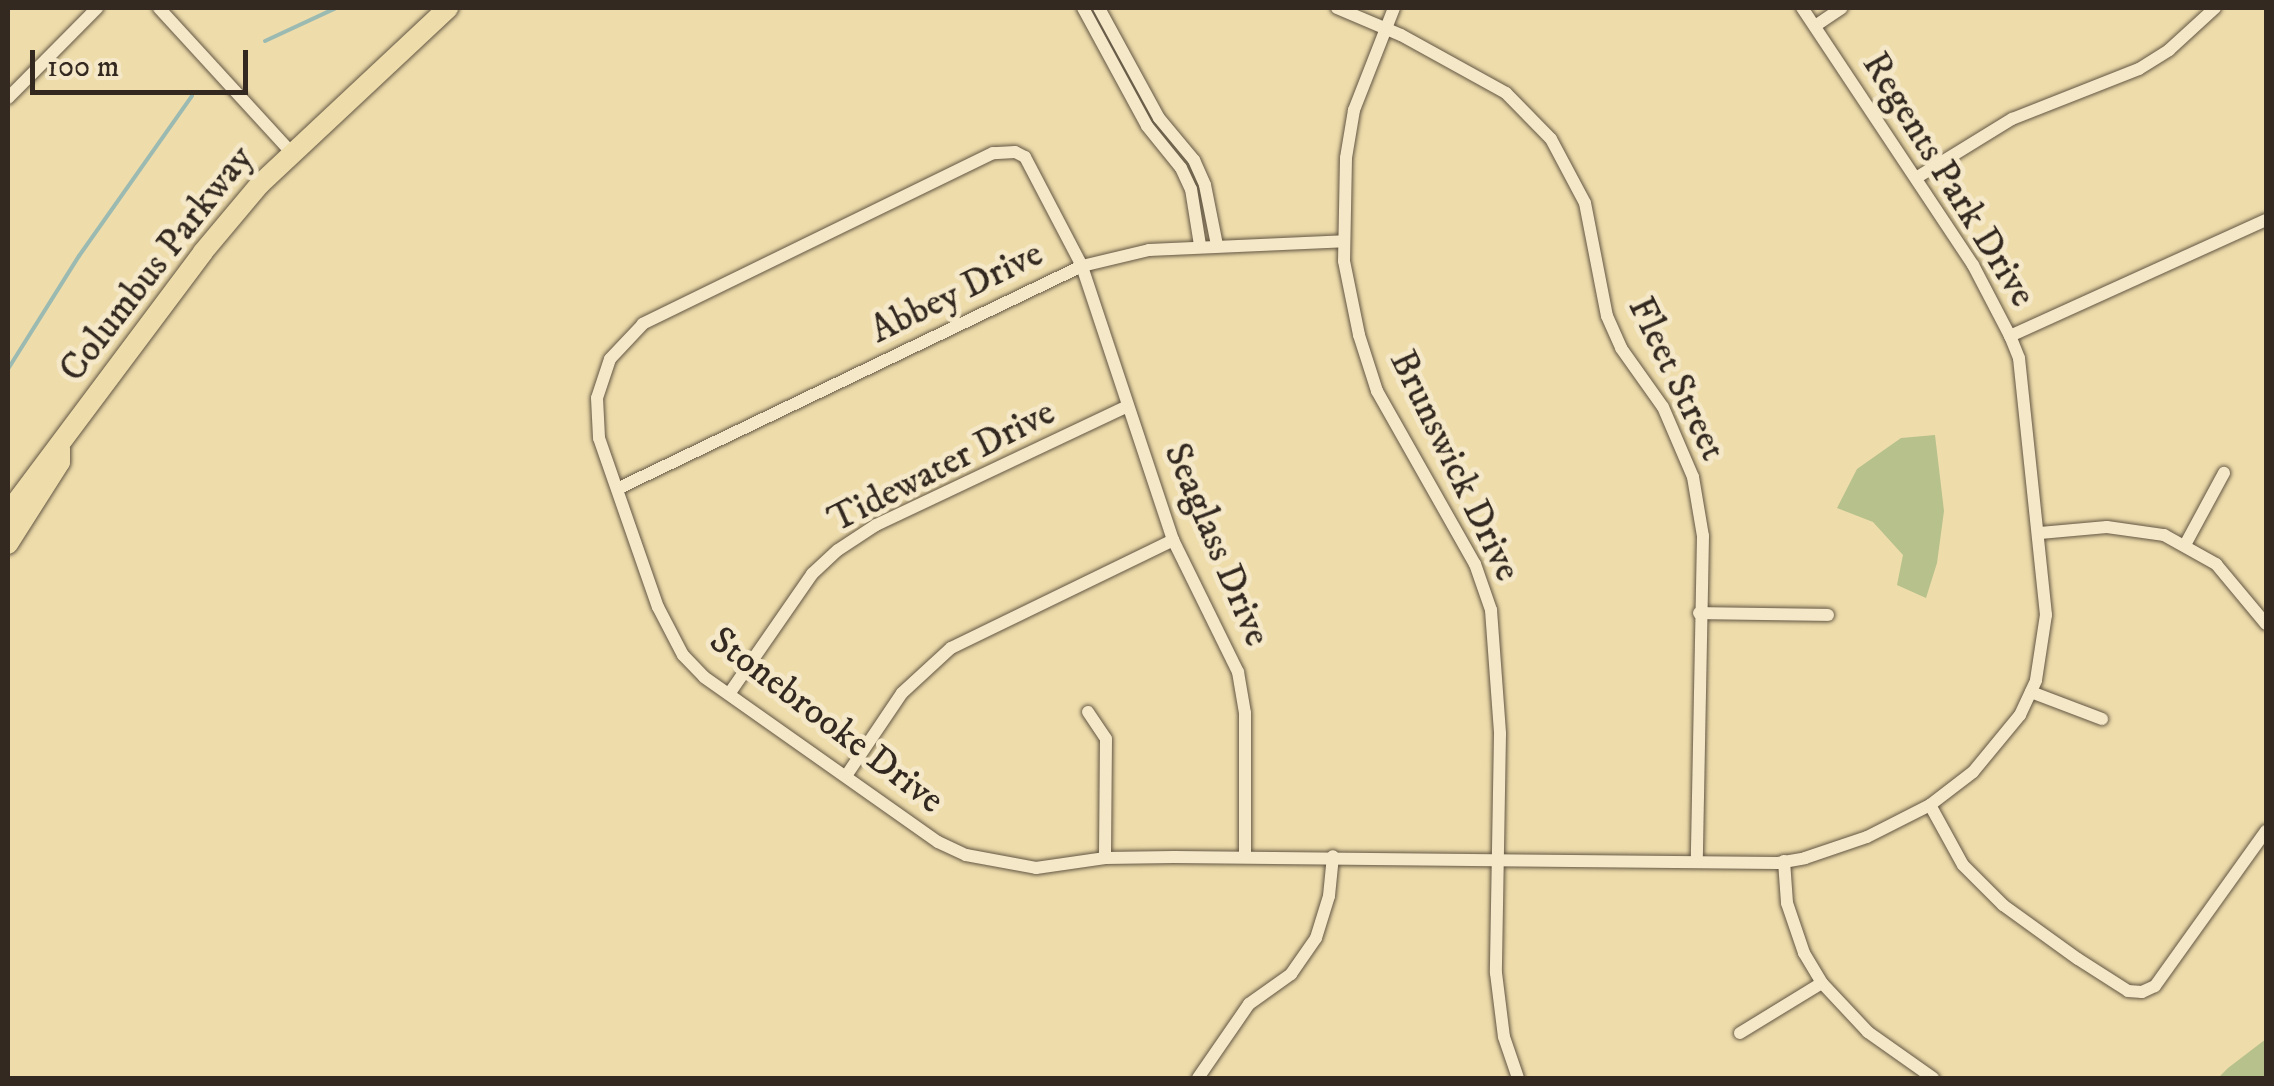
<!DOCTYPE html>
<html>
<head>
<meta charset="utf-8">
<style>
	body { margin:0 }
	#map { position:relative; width:2274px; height:1086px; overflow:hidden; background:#eedcab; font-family:"IM FELL DW Pica",serif }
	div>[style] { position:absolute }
	.green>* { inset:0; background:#b6c18b }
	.stream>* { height:4px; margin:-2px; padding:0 2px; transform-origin:2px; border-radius:2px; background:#9bbab1 }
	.roads { filter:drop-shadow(0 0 2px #625643) drop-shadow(0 0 2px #625643) }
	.street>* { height:12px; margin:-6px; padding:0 6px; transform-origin:6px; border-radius:6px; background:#f4e8c8 }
	.primary>* { height:20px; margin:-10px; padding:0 10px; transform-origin:10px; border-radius:10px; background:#eedcab }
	span { translate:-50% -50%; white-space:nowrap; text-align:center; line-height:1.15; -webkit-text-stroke:10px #f4e8c8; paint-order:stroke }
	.street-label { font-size:38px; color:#332920 }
	.frame { position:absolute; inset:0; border:10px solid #332920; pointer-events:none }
	.scale { position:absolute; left:30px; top:50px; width:218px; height:45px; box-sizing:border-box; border:5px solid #332920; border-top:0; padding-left:12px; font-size:30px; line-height:35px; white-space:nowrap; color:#332920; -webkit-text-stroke:8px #f4e8c8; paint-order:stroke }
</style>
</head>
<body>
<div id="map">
	<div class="green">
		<div style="clip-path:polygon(1935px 435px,1944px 511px,1937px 563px,1926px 598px,1897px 585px,1903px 555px,1873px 522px,1837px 508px,1857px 469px,1901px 438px)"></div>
		<div style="clip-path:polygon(2266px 1039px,2266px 1078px,2218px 1078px,2228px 1068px)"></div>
	</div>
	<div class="stream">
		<div style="left:265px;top:41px;width:78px;rotate:-24.9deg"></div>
		<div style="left:8px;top:369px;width:133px;rotate:-57.9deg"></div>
		<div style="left:79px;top:256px;width:196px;rotate:-54.8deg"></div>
	</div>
	<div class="roads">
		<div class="street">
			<div style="left:159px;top:8px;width:195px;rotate:47.5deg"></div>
			<div style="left:1083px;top:8px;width:134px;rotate:61.5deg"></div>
			<div style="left:1147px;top:126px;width:54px;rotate:51deg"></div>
			<div style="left:1181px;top:168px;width:23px;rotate:65deg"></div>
			<div style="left:1191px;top:189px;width:57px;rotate:80.9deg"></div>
			<div style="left:1099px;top:8px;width:125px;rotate:61.4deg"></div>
			<div style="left:1159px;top:118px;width:55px;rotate:50.2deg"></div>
			<div style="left:1194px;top:160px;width:27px;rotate:66deg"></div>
			<div style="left:1205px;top:185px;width:61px;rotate:78.7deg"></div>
			<div style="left:1337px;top:8px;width:69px;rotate:22.9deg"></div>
			<div style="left:1401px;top:35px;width:120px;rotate:28.9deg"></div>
			<div style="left:1506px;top:93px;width:64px;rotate:45.6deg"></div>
			<div style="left:1551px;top:139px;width:72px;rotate:62deg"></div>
			<div style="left:1585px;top:203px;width:115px;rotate:79deg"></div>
			<div style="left:1607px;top:316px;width:35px;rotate:66deg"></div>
			<div style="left:1621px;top:348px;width:72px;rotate:54.6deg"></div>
			<div style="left:1663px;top:407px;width:76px;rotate:66.8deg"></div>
			<div style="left:1693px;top:477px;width:60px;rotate:80.4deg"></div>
			<div style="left:1703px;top:536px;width:324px;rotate:91.1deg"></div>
			<div style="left:1394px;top:8px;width:110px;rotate:111.4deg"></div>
			<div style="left:1354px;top:110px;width:49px;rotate:99.5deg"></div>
			<div style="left:1346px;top:158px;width:103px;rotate:91.1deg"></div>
			<div style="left:1344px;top:261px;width:76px;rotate:78.5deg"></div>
			<div style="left:1359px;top:335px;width:59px;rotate:72.2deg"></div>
			<div style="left:1377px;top:391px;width:199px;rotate:60.5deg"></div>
			<div style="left:1475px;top:564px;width:49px;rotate:70.8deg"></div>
			<div style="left:1491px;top:610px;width:124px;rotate:85.8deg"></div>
			<div style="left:1500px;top:734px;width:239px;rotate:91deg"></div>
			<div style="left:1496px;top:973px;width:64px;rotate:82.9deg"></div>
			<div style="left:1504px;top:1037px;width:43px;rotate:71.1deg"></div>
			<div style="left:1815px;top:26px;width:32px;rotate:-34deg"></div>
			<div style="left:8px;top:98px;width:127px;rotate:-45.3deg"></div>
			<div style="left:1916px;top:178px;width:113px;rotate:-31.6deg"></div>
			<div style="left:2012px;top:119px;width:136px;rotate:-21.5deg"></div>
			<div style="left:2139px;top:69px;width:36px;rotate:-32deg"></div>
			<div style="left:2169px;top:50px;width:62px;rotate:-42.4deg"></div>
			<div style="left:2010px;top:336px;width:281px;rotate:-24.4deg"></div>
			<div style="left:619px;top:488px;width:513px;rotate:-25.62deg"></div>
			<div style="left:1082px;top:266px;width:69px;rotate:-13.4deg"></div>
			<div style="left:1149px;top:250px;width:195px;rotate:-2.6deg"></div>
			<div style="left:2040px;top:533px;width:67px;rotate:-5.1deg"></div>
			<div style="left:2107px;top:527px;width:58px;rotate:8deg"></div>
			<div style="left:2164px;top:535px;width:60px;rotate:29.1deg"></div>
			<div style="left:2216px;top:564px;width:78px;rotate:50.2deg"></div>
			<div style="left:2185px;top:545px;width:82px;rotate:-61.6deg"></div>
			<div style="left:1699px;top:613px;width:129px;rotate:0.9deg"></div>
			<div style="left:2031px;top:692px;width:76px;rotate:20.8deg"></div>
			<div style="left:729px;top:694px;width:146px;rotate:-55.3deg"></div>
			<div style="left:812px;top:574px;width:35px;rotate:-43deg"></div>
			<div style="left:838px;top:550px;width:45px;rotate:-33.3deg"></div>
			<div style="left:876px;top:525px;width:276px;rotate:-25.3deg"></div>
			<div style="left:1088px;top:712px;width:32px;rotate:56deg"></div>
			<div style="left:1106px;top:739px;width:119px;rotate:90.5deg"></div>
			<div style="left:846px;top:776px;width:100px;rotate:-56deg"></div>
			<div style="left:902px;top:693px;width:67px;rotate:-42.6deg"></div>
			<div style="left:951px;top:648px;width:247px;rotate:-25.9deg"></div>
			<div style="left:1930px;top:805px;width:68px;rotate:61.2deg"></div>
			<div style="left:1963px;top:865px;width:57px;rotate:45deg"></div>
			<div style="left:2003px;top:905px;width:92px;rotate:35.8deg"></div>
			<div style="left:2078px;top:959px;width:59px;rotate:32.6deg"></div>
			<div style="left:2128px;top:991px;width:14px;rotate:4deg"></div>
			<div style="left:2142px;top:992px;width:14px;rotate:-25deg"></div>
			<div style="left:2155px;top:986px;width:191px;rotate:-54.4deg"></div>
			<div style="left:1245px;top:857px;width:144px;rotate:-90deg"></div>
			<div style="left:1245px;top:713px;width:42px;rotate:-99.7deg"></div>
			<div style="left:1238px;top:672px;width:147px;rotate:-116.2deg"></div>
			<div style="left:1173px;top:540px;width:289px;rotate:-108.4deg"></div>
			<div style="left:1082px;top:266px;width:123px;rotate:-117.6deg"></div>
			<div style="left:1025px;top:157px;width:11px;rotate:-153deg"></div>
			<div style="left:1015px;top:152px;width:22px;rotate:177deg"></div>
			<div style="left:993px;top:153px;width:390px;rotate:154deg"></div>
			<div style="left:643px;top:324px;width:48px;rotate:133.3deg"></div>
			<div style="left:610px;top:359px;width:41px;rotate:108.4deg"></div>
			<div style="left:597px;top:398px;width:40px;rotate:87.1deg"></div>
			<div style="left:599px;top:438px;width:179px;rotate:70.8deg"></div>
			<div style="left:658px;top:607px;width:54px;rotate:62.5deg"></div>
			<div style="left:683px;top:655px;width:30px;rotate:46deg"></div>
			<div style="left:704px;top:677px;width:286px;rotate:35.2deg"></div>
			<div style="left:938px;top:842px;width:31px;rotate:25deg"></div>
			<div style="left:966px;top:855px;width:71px;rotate:10.5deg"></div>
			<div style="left:1036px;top:868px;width:70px;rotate:-8.2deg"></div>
			<div style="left:1105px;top:858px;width:69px;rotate:-0.8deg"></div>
			<div style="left:1174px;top:857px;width:604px;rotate:0.57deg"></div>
			<div style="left:1778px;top:863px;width:27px;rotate:-10deg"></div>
			<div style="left:1805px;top:858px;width:65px;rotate:-18.7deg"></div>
			<div style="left:1867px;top:837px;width:71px;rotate:-26.9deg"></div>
			<div style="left:1930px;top:805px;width:54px;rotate:-37.5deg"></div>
			<div style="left:1973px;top:772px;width:74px;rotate:-50.5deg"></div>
			<div style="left:2020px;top:715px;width:38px;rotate:-65deg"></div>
			<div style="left:2036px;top:680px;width:66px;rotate:-81.3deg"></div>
			<div style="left:2046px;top:615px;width:258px;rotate:-96deg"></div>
			<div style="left:2019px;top:358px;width:24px;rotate:-112deg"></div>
			<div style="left:2010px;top:336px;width:80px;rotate:-117.5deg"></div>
			<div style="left:1973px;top:265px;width:309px;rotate:-123.6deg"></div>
			<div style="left:1784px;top:861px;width:42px;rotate:85.9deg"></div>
			<div style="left:1787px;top:903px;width:53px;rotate:71.2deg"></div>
			<div style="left:1804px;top:953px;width:35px;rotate:59deg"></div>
			<div style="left:1822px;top:983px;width:67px;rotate:46.8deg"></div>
			<div style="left:1868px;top:1032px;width:80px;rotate:35.3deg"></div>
			<div style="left:1740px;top:1033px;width:96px;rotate:-31.4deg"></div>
			<div style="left:1198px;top:1078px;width:90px;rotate:-55.4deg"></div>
			<div style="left:1249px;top:1004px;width:52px;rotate:-35.5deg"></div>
			<div style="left:1291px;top:974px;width:44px;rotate:-55.2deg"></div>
			<div style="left:1316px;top:938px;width:44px;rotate:-72.8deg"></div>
			<div style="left:1329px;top:896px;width:40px;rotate:-84.3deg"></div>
		</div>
		<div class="primary">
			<div style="left:8px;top:513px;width:326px;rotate:-53.2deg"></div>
			<div style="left:203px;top:252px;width:89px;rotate:-50deg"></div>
			<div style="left:260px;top:184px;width:258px;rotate:-43.1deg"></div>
			<div style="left:8px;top:544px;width:97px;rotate:-57.6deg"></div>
			<div style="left:60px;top:462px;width:14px;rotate:-90deg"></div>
		</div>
	</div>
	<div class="street-label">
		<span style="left:1948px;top:180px;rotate:58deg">Regents Park Drive</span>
		<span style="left:157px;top:264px;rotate:-52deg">Columbus Parkway</span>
		<span style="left:957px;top:293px;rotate:-26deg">Abbey Drive</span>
		<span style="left:1676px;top:379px;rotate:64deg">Fleet Street</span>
		<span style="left:1454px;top:466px;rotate:64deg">Brunswick Drive</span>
		<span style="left:942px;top:467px;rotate:-27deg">Tidewater Drive</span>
		<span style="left:1216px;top:545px;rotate:67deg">Seaglass Drive</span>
		<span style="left:826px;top:721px;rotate:37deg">Stonebrooke Drive</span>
	</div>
	<div class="frame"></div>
	<div class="scale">100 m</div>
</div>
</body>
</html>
